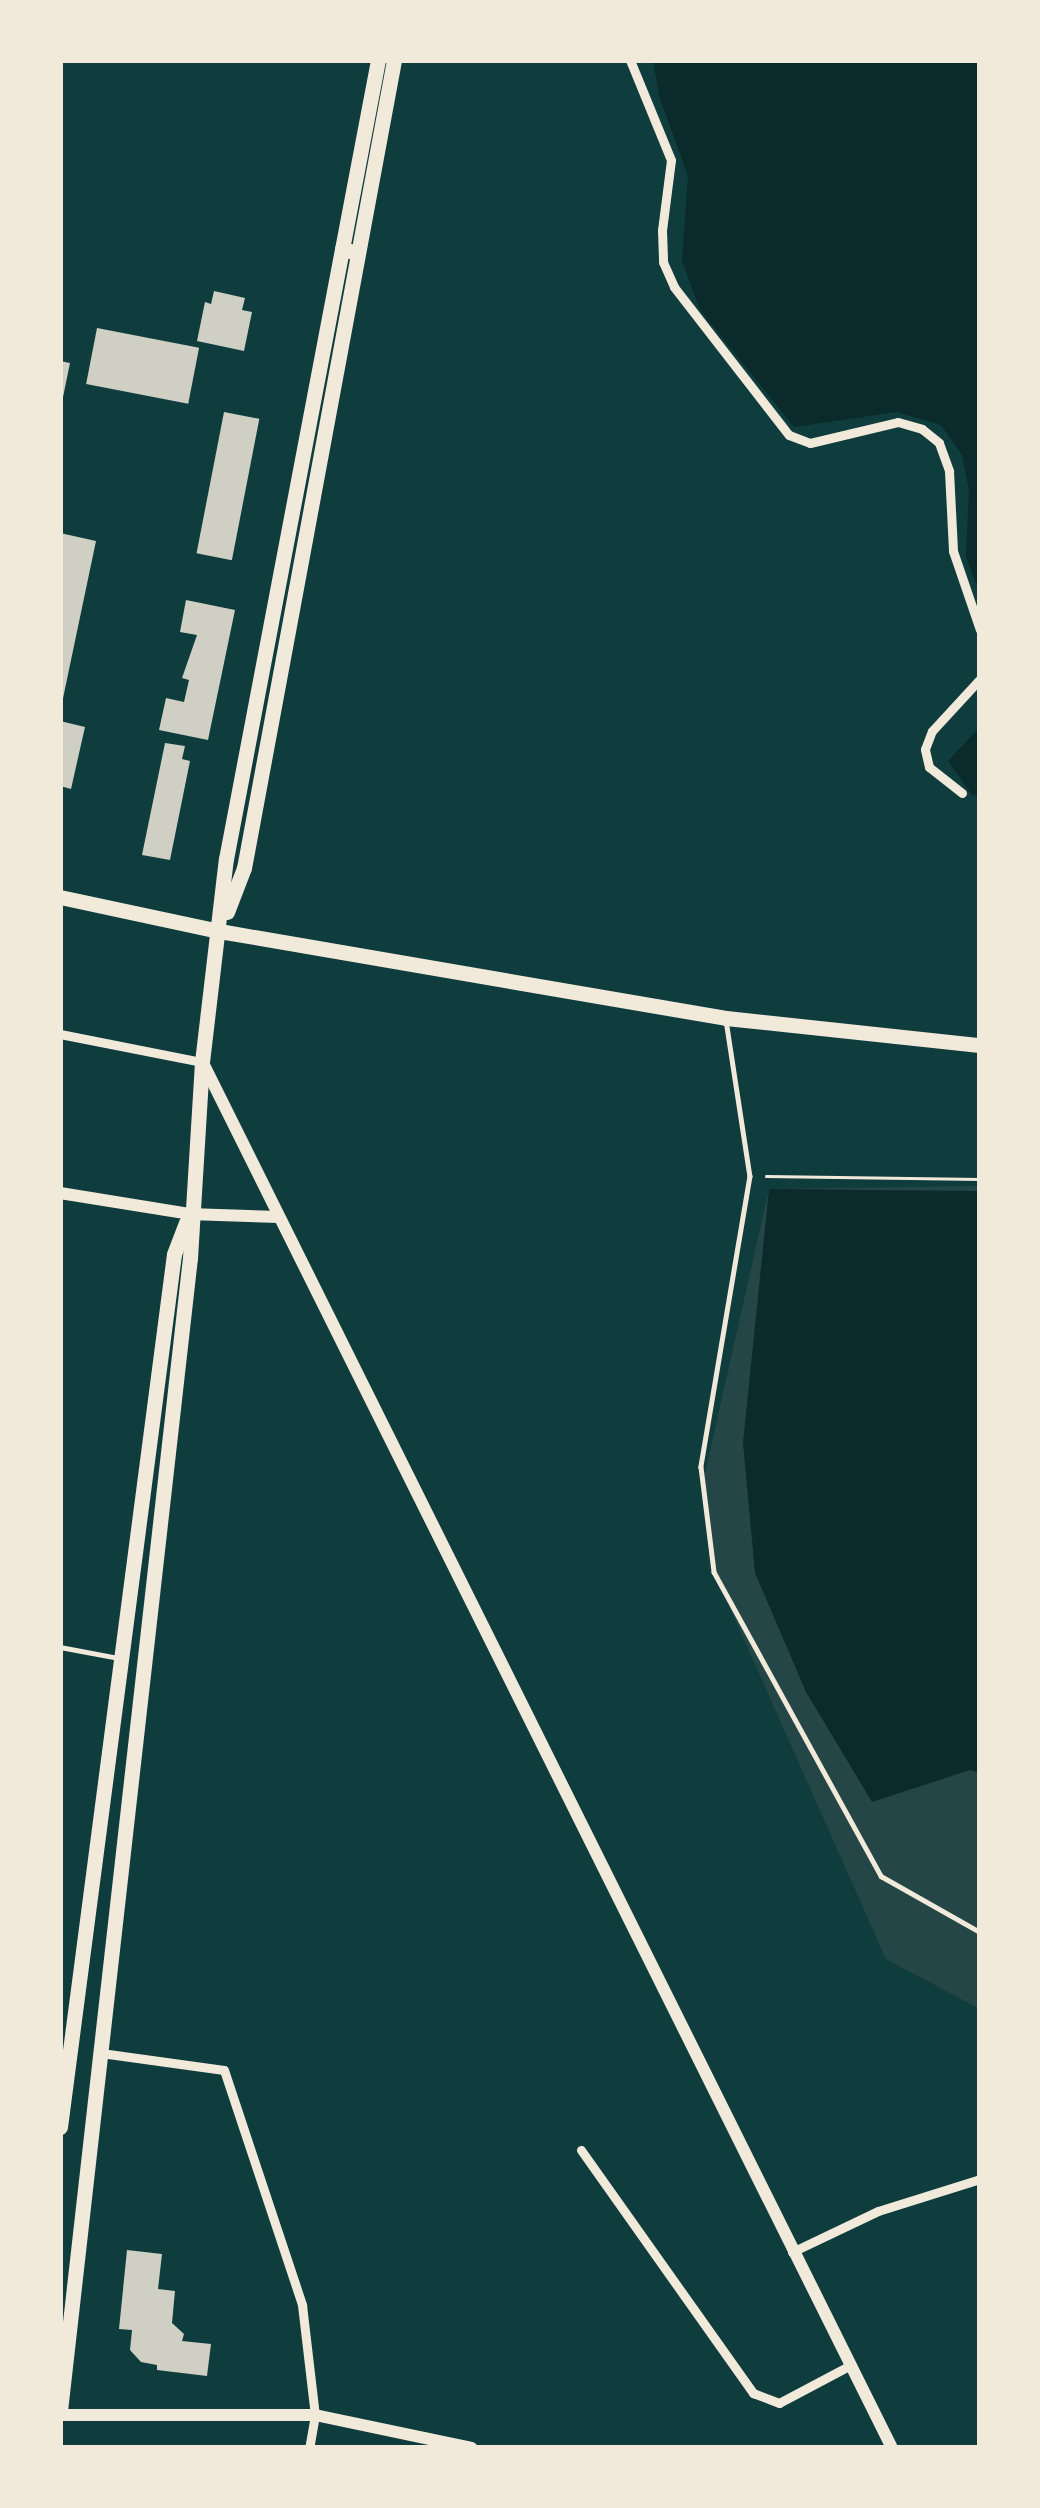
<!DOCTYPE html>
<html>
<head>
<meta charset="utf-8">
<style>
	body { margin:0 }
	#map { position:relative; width:1040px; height:2508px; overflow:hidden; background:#0f3d3e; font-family:Roboto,sans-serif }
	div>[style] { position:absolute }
	.green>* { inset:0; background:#244646 }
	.water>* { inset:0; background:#0a2a2b }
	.building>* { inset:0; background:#cfcfc3; transform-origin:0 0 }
	.path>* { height:3px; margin:-1.5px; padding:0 1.5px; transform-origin:1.5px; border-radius:1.5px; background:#f1e9da }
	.service>* { height:4.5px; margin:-2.25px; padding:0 2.25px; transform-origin:2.25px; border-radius:2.25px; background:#f1e9da }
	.minor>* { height:9px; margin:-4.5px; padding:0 4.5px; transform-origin:4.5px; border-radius:4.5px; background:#f1e9da }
	.tertiary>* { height:12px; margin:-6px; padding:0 6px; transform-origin:6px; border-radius:6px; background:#f1e9da }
	.primary>* { height:15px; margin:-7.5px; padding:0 7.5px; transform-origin:7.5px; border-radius:7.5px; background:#f1e9da }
	.trunk>* { height:15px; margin:-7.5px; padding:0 7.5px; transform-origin:7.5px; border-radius:7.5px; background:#f1e9da }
	span { translate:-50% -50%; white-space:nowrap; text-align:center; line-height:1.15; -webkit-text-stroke:9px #f1e9da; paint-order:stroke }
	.frame { position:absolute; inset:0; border:63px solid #f1e9da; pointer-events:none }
</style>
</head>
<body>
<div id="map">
	<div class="green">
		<div style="clip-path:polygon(980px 1186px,980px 2009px,886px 1959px,714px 1572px,703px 1482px,769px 1189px)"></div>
	</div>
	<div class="water">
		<div style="clip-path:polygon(653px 60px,980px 60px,980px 595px,966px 556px,969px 491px,962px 455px,941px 425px,897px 412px,794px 427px,700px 310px,682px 261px,688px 176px,659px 96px)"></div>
		<div style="clip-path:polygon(980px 727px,980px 795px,972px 795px,948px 761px)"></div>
		<div style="clip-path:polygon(769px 1189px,980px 1191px,980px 1773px,970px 1770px,872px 1802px,806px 1692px,755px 1573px,743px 1443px)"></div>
	</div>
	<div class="building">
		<div style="clip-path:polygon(214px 291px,245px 298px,242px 310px,252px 312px,244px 351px,197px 341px,205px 302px,211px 304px)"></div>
		<div style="left:97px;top:328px;width:104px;height:57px;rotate:11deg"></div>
		<div style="clip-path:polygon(60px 361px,70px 363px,62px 402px,60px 402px)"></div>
		<div style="left:224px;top:412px;width:36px;height:144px;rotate:11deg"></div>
		<div style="clip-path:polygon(60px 533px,96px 541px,62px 703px,60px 703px)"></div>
		<div style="clip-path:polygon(186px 600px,235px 610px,208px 740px,159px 730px,166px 698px,184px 702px,189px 680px,182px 678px,197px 635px,180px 632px)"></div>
		<div style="clip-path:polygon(60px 721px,85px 727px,71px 789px,60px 786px)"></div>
		<div style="clip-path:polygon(165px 743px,185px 746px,182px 759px,190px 761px,170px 860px,142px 855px)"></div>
		<div style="clip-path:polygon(127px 2250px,162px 2254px,158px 2289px,175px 2291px,172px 2323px,184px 2334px,182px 2341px,211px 2344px,207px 2376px,157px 2370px,157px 2365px,141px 2362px,130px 2350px,132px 2330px,119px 2329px)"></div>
	</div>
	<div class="path">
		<div style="left:766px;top:1176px;width:214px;rotate:0.8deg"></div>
	</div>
	<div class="service">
		<div style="left:726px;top:1020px;width:158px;rotate:81.3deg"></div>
		<div style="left:750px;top:1176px;width:295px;rotate:99.6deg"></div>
		<div style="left:701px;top:1467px;width:106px;rotate:82.9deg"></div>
		<div style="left:714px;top:1572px;width:347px;rotate:61.2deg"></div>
		<div style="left:881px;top:1876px;width:114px;rotate:29.5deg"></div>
		<div style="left:60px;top:1647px;width:60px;rotate:10.6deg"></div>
	</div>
	<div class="minor">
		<div style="left:630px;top:60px;width:108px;rotate:67.7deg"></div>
		<div style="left:671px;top:160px;width:71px;rotate:97.3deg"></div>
		<div style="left:662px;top:230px;width:32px;rotate:88deg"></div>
		<div style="left:663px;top:262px;width:27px;rotate:66deg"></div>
		<div style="left:674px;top:287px;width:187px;rotate:52.2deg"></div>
		<div style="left:789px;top:435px;width:22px;rotate:21deg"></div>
		<div style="left:810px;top:443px;width:90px;rotate:-13.4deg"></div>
		<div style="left:898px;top:422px;width:25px;rotate:16deg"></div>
		<div style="left:922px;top:429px;width:22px;rotate:39deg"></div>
		<div style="left:939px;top:443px;width:30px;rotate:70deg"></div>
		<div style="left:949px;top:471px;width:80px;rotate:87.1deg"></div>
		<div style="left:953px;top:551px;width:83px;rotate:71.1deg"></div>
		<div style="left:962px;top:793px;width:42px;rotate:-141.8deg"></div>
		<div style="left:929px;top:767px;width:18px;rotate:-103deg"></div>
		<div style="left:925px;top:749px;width:19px;rotate:-69deg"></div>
		<div style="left:932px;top:731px;width:71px;rotate:-47.3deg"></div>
		<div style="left:60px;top:1034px;width:145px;rotate:11.2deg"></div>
		<div style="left:101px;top:2053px;width:124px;rotate:7.9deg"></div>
		<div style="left:224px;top:2070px;width:248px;rotate:71.6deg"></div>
		<div style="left:302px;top:2305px;width:111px;rotate:83.3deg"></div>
		<div style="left:315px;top:2415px;width:34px;rotate:100deg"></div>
		<div style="left:581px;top:2150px;width:298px;rotate:54.7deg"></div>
		<div style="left:753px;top:2393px;width:28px;rotate:21deg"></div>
		<div style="left:779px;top:2403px;width:79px;rotate:-27.9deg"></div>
		<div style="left:792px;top:2252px;width:95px;rotate:-25.5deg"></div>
		<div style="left:878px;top:2211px;width:107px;rotate:-17.4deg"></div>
	</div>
	<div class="tertiary">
		<div style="left:203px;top:1063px;width:1547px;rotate:63.55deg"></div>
		<div style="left:60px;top:1193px;width:131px;rotate:9.2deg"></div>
		<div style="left:189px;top:1214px;width:90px;rotate:1.9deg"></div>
		<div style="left:60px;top:2415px;width:255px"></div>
		<div style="left:315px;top:2415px;width:160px;rotate:11.9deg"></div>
	</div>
	<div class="primary">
		<div style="left:60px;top:897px;width:163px;rotate:12.1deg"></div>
		<div style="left:219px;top:931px;width:514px;rotate:9.74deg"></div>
		<div style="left:726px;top:1018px;width:255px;rotate:6.1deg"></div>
		<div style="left:227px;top:912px;width:47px;rotate:-68.9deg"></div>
		<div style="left:244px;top:868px;width:822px;rotate:-79.48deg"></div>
		<div style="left:60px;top:2127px;width:880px;rotate:-82.56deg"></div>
		<div style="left:174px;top:1254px;width:34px;rotate:-69deg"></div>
		<div style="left:60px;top:2411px;width:1160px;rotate:-83.57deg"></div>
		<div style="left:190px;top:1258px;width:196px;rotate:-86.5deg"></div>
		<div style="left:202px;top:1062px;width:204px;rotate:-83.3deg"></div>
		<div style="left:226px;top:859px;width:813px;rotate:-79.23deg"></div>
	</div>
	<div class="trunk">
		<div style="left:342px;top:249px;width:16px;rotate:14deg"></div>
	</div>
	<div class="frame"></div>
</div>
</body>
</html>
